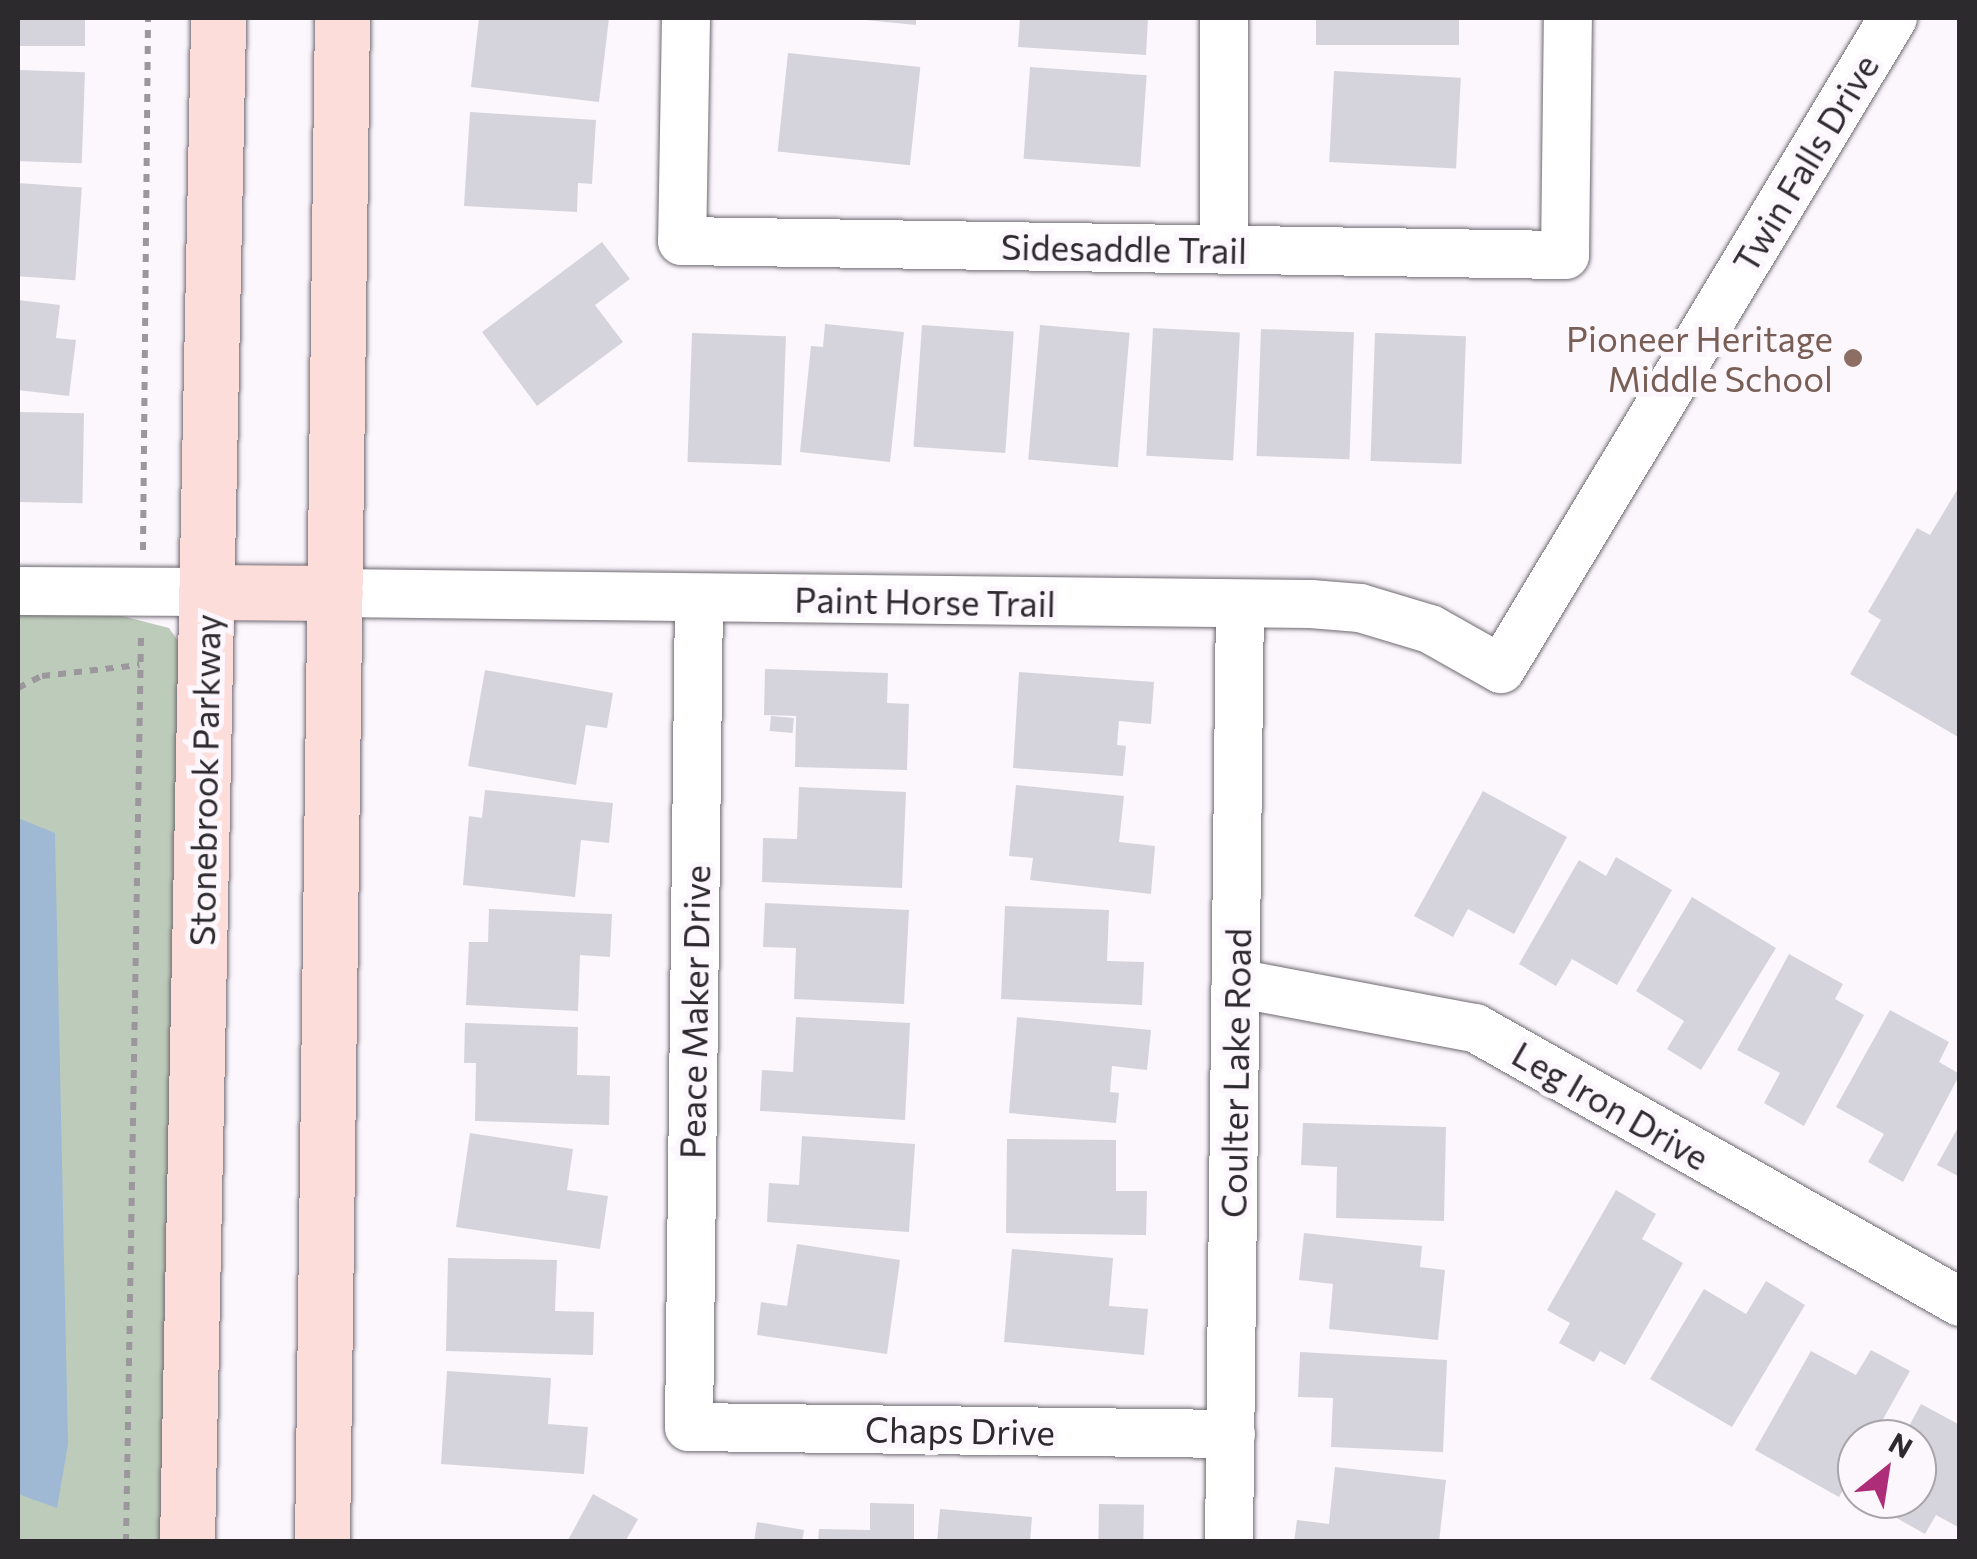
<!DOCTYPE html>
<html>
<head>
<meta charset="utf-8">
<style>
	body { margin:0 }
	#map { position:relative; width:1977px; height:1559px; overflow:hidden; background:#fcf6fd; font-family:Commissioner,sans-serif }
	div>[style] { position:absolute }
	.green>* { inset:0; background:#bdccba }
	.water>* { inset:0; background:#9fb9d5 }
	.building>* { inset:0; background:#d5d4dc; transform-origin:0 0 }
	.path>* { height:6px; margin-top:-3px; transform-origin:0; background:repeating-linear-gradient(90deg,#9b979c 0 8px,transparent 0 16px) }
	.roads { filter:drop-shadow(0 0 2px #6f6a71) drop-shadow(0 0 2px #6f6a71) }
	.minor>* { height:48px; margin:-24px; padding:0 24px; transform-origin:24px; border-radius:24px; background:#fff }
	.major>* { height:55px; margin:-27.5px; padding:0 27.5px; transform-origin:27.5px; border-radius:27.5px; background:#fdddda }
	.dots>* { width:28px; height:28px; translate:-50% -50%; box-sizing:border-box; border:5px solid #fcf6fd; border-radius:50% }
	span { translate:-50% -50%; white-space:nowrap; text-align:center; line-height:1.15; -webkit-text-stroke:10px #fcf6fd; paint-order:stroke }
	.street-label { font-size:35px; color:#2c2a2c }
	.education-label { font-size:35px; color:#785e54 }
	.right { translate:-100% -50%; text-align:right }
	.frame { position:absolute; inset:0; border:20px solid #2c2a2c; pointer-events:none }
	.north { position:absolute; left:1837px; top:1419px; width:100px; height:100px; box-sizing:border-box; background:#fcf6fd; border:2px solid #a9a4a9; border-radius:50%; rotate:30deg; font-size:28px; font-weight:700; line-height:40px; text-align:center; color:#2c2a2c }
	.north::after { content:''; display:block; margin:auto; width:35px; height:45px; background:#ae2d79; clip-path:polygon(50% 0,100% 100%,50% 72%,0 100%) }
</style>
</head>
<body>
<div id="map">
	<div class="green">
		<div style="clip-path:polygon(91px 608px,169px 628px,185px 651px,162px 1541px,18px 1541px,18px 611px)"></div>
	</div>
	<div class="water">
		<div style="clip-path:polygon(18px 818px,55px 833px,68px 1444px,57px 1508px,18px 1494px)"></div>
	</div>
	<div class="building">
		<div style="left:18px;top:18px;width:67px;height:28px"></div>
		<div style="clip-path:polygon(479px 18px,609px 18px,599px 102px,471px 87px)"></div>
		<div style="clip-path:polygon(846px 18px,916px 18px,916px 25px)"></div>
		<div style="clip-path:polygon(1020px 18px,1148px 18px,1146px 55px,1018px 47px)"></div>
		<div style="left:1316px;top:18px;width:143px;height:27px"></div>
		<div style="left:788px;top:53px;width:133px;height:99px;rotate:6deg"></div>
		<div style="left:1030px;top:67px;width:117px;height:92px;rotate:4deg"></div>
		<div style="left:18px;top:70px;width:67px;height:91px;rotate:2deg"></div>
		<div style="left:1334px;top:71px;width:127px;height:91px;rotate:3deg"></div>
		<div style="clip-path:polygon(470px 112px,596px 120px,592px 184px,578px 183px,577px 212px,464px 206px)"></div>
		<div style="left:18px;top:183px;width:64px;height:93px;rotate:4deg"></div>
		<div style="clip-path:polygon(602px 242px,630px 279px,595px 305px,623px 342px,537px 406px,482px 332px)"></div>
		<div style="clip-path:polygon(18px 300px,60px 305px,56px 338px,76px 340px,69px 396px,18px 390px)"></div>
		<div style="clip-path:polygon(825px 324px,904px 332px,890px 462px,800px 452px,811px 346px,823px 347px)"></div>
		<div style="left:922px;top:325px;width:92px;height:122px;rotate:4deg"></div>
		<div style="left:1040px;top:325px;width:90px;height:135px;rotate:5deg"></div>
		<div style="left:1153px;top:328px;width:87px;height:128px;rotate:3deg"></div>
		<div style="left:1261px;top:329px;width:93px;height:127px;rotate:2deg"></div>
		<div style="left:692px;top:333px;width:94px;height:129px;rotate:2deg"></div>
		<div style="left:1375px;top:333px;width:91px;height:128px;rotate:2deg"></div>
		<div style="left:18px;top:412px;width:66px;height:90px;rotate:1deg"></div>
		<div style="clip-path:polygon(1960px 485px,1960px 738px,1850px 674px,1881px 620px,1868px 612px,1917px 528px,1930px 535px)"></div>
		<div style="clip-path:polygon(765px 669px,888px 673px,887px 703px,909px 704px,907px 770px,795px 767px,796px 716px,764px 715px)"></div>
		<div style="clip-path:polygon(485px 670px,613px 693px,607px 728px,586px 725px,576px 785px,468px 766px)"></div>
		<div style="clip-path:polygon(1019px 672px,1154px 682px,1151px 724px,1119px 721px,1117px 745px,1126px 746px,1123px 776px,1013px 768px)"></div>
		<div style="left:771px;top:716px;width:23px;height:15px;rotate:5deg"></div>
		<div style="clip-path:polygon(1016px 785px,1124px 796px,1119px 842px,1155px 846px,1151px 894px,1030px 880px,1033px 858px,1009px 856px)"></div>
		<div style="clip-path:polygon(799px 787px,906px 792px,902px 888px,762px 882px,763px 838px,797px 839px)"></div>
		<div style="clip-path:polygon(485px 790px,613px 803px,609px 843px,581px 840px,575px 897px,463px 885px,469px 816px,482px 818px)"></div>
		<div style="clip-path:polygon(1483px 791px,1567px 837px,1514px 934px,1468px 909px,1453px 937px,1414px 916px)"></div>
		<div style="clip-path:polygon(1616px 857px,1672px 890px,1617px 985px,1572px 959px,1556px 986px,1519px 964px,1579px 860px,1606px 876px)"></div>
		<div style="clip-path:polygon(1692px 897px,1776px 948px,1701px 1070px,1667px 1049px,1684px 1021px,1636px 991px)"></div>
		<div style="clip-path:polygon(765px 903px,909px 910px,904px 1004px,794px 999px,796px 948px,763px 947px)"></div>
		<div style="clip-path:polygon(1005px 906px,1109px 910px,1107px 961px,1144px 962px,1142px 1005px,1001px 999px)"></div>
		<div style="clip-path:polygon(489px 909px,612px 914px,610px 957px,580px 955px,578px 1011px,466px 1005px,469px 942px,488px 942px)"></div>
		<div style="clip-path:polygon(1789px 954px,1843px 984px,1835px 999px,1864px 1015px,1804px 1126px,1764px 1103px,1780px 1073px,1737px 1050px)"></div>
		<div style="clip-path:polygon(1890px 1010px,1949px 1042px,1939px 1062px,1960px 1074px,1903px 1182px,1868px 1162px,1884px 1134px,1836px 1107px)"></div>
		<div style="clip-path:polygon(796px 1017px,910px 1023px,905px 1120px,760px 1111px,762px 1070px,793px 1072px)"></div>
		<div style="clip-path:polygon(1017px 1017px,1151px 1030px,1147px 1070px,1112px 1066px,1110px 1092px,1119px 1093px,1116px 1123px,1009px 1113px)"></div>
		<div style="clip-path:polygon(465px 1023px,578px 1027px,577px 1075px,610px 1076px,609px 1125px,475px 1121px,476px 1063px,464px 1063px)"></div>
		<div style="clip-path:polygon(1303px 1123px,1446px 1127px,1444px 1221px,1336px 1218px,1337px 1167px,1301px 1165px)"></div>
		<div style="clip-path:polygon(1960px 1124px,1960px 1177px,1937px 1165px)"></div>
		<div style="clip-path:polygon(470px 1133px,573px 1149px,567px 1190px,608px 1196px,600px 1249px,456px 1227px)"></div>
		<div style="clip-path:polygon(802px 1136px,915px 1144px,909px 1232px,767px 1222px,769px 1183px,799px 1185px)"></div>
		<div style="clip-path:polygon(1007px 1139px,1116px 1140px,1116px 1191px,1147px 1191px,1146px 1235px,1006px 1233px)"></div>
		<div style="clip-path:polygon(1616px 1190px,1656px 1214px,1642px 1239px,1683px 1263px,1625px 1365px,1600px 1351px,1594px 1362px,1559px 1343px,1570px 1323px,1547px 1310px)"></div>
		<div style="clip-path:polygon(1304px 1233px,1422px 1246px,1420px 1267px,1445px 1270px,1438px 1340px,1329px 1329px,1333px 1284px,1299px 1280px)"></div>
		<div style="clip-path:polygon(797px 1244px,900px 1260px,887px 1354px,757px 1335px,761px 1302px,787px 1306px)"></div>
		<div style="clip-path:polygon(1012px 1249px,1113px 1258px,1109px 1306px,1148px 1309px,1144px 1355px,1004px 1342px)"></div>
		<div style="clip-path:polygon(448px 1258px,557px 1260px,555px 1311px,594px 1312px,593px 1355px,446px 1351px)"></div>
		<div style="clip-path:polygon(1766px 1281px,1805px 1305px,1732px 1427px,1650px 1379px,1704px 1289px,1746px 1314px)"></div>
		<div style="clip-path:polygon(1871px 1350px,1910px 1371px,1872px 1439px,1857px 1439px,1857px 1466px,1839px 1497px,1755px 1450px,1811px 1351px,1856px 1375px)"></div>
		<div style="clip-path:polygon(1300px 1352px,1447px 1360px,1443px 1452px,1331px 1447px,1333px 1398px,1298px 1397px)"></div>
		<div style="clip-path:polygon(447px 1371px,551px 1378px,548px 1424px,588px 1427px,584px 1474px,441px 1464px)"></div>
		<div style="clip-path:polygon(1921px 1404px,1960px 1425px,1960px 1528px,1936px 1515px,1925px 1534px,1868px 1502px,1917px 1499px,1917px 1439px,1902px 1439px)"></div>
		<div style="clip-path:polygon(1335px 1467px,1446px 1480px,1439px 1542px,1294px 1542px,1297px 1520px,1329px 1524px)"></div>
		<div style="clip-path:polygon(593px 1494px,638px 1519px,625px 1542px,567px 1542px)"></div>
		<div style="clip-path:polygon(870px 1503px,914px 1504px,914px 1542px,818px 1542px,819px 1529px,870px 1530px)"></div>
		<div style="left:1099px;top:1504px;width:45px;height:38px;rotate:1deg"></div>
		<div style="clip-path:polygon(940px 1509px,1032px 1517px,1030px 1542px,937px 1542px)"></div>
		<div style="clip-path:polygon(757px 1522px,804px 1530px,802px 1542px,754px 1542px)"></div>
	</div>
	<div class="path">
		<div style="left:143px;top:550px;width:532px;rotate:-89.46deg"></div>
		<div style="left:18px;top:688px;width:27px;rotate:-27deg"></div>
		<div style="left:42px;top:676px;width:98px;rotate:-6.5deg"></div>
		<div style="left:126px;top:1542px;width:909px;rotate:-89.05deg"></div>
	</div>
	<div class="roads">
		<div class="minor">
			<div style="left:686px;top:18px;width:223px;rotate:91deg"></div>
			<div style="left:682px;top:241px;width:883px;rotate:0.91deg"></div>
			<div style="left:1565px;top:255px;width:237px;rotate:-89.3deg"></div>
			<div style="left:1224px;top:250px;width:232px;rotate:-90deg"></div>
			<div style="left:18px;top:591px;width:190px;rotate:0.3deg"></div>
			<div style="left:335px;top:593px;width:976px;rotate:0.65deg"></div>
			<div style="left:1311px;top:604px;width:49px;rotate:4.7deg"></div>
			<div style="left:1360px;top:608px;width:73px;rotate:16.7deg"></div>
			<div style="left:1430px;top:629px;width:81px;rotate:29.4deg"></div>
			<div style="left:1501px;top:669px;width:760px;rotate:-58.95deg"></div>
			<div style="left:699px;top:598px;width:829px;rotate:90.69deg"></div>
			<div style="left:689px;top:1427px;width:542px;rotate:0.74deg"></div>
			<div style="left:1236px;top:983px;width:243px;rotate:10.7deg"></div>
			<div style="left:1475px;top:1028px;width:557px;rotate:29.46deg"></div>
			<div style="left:1229px;top:1542px;width:938px;rotate:-89.33deg"></div>
		</div>
		<div class="major">
			<div style="left:208px;top:592px;width:127px;rotate:0.5deg"></div>
			<div style="left:187px;top:1542px;width:1524px;rotate:-88.83deg"></div>
			<div style="left:322px;top:1542px;width:1524px;rotate:-89.25deg"></div>
		</div>
	</div>
	<div class="dots">
		<div style="left:1853px;top:358px;background:#8d6e63"></div>
	</div>
	<div class="street-label">
		<span style="left:1805px;top:163px;rotate:-59deg">Twin Falls Drive</span>
		<span style="left:1124px;top:248px;rotate:1deg">Sidesaddle Trail</span>
		<span style="left:925px;top:601px;rotate:1deg">Paint Horse Trail</span>
		<span style="left:204px;top:780px;rotate:-89deg">Stonebrook Parkway</span>
		<span style="left:694px;top:1012px;rotate:-89deg">Peace Maker Drive</span>
		<span style="left:1235px;top:1073px;rotate:-89deg">Coulter Lake Road</span>
		<span style="left:1611px;top:1105px;rotate:30deg">Leg Iron Drive</span>
		<span style="left:960px;top:1430px;rotate:1deg">Chaps Drive</span>
	</div>
	<div class="education-label">
		<span class="right" style="left:1833px;top:358px">Pioneer Heritage<br>Middle School</span>
	</div>
	<div class="frame"></div>
	<div class="north">N</div>
</div>
</body>
</html>
